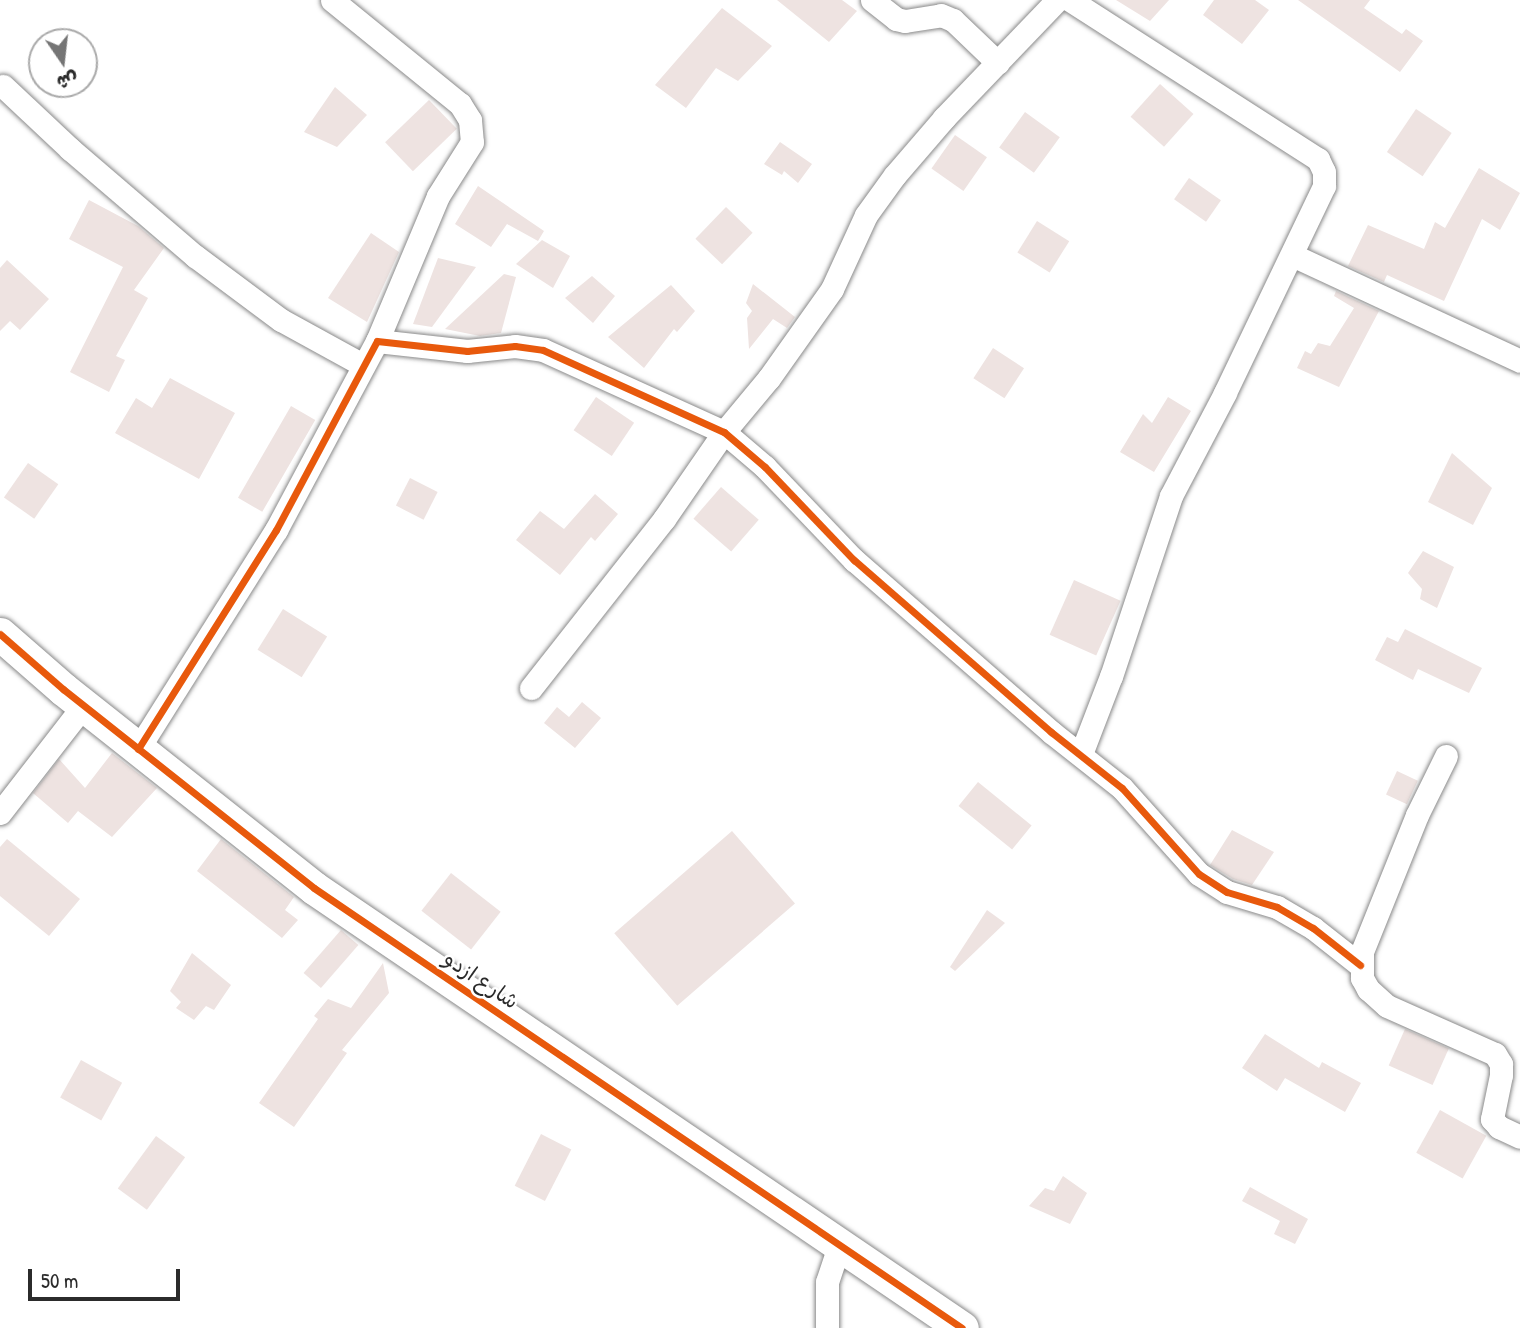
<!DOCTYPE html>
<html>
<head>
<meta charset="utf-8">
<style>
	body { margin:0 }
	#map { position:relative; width:1520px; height:1328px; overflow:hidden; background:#fff; font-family:"Patrick Hand","Playpen Sans Arabic",sans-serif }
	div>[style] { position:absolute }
	.building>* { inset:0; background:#eee3e1; transform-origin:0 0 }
	.roads { filter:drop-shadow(0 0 2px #8a8a8a) drop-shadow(0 0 2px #8a8a8a) }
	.street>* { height:23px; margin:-11.5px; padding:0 11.5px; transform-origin:11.5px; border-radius:11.5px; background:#fff }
	.secondary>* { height:33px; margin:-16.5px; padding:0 16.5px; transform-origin:16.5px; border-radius:16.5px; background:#fff }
	.cycleway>* { height:7px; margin:-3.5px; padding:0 3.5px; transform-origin:3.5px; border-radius:3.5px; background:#e8590c }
	span { translate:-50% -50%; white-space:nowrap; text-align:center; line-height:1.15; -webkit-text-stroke:5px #fff; paint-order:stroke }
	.street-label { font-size:21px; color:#2b2b2b }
	.north { position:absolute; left:28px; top:28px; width:70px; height:70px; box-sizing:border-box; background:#fff; border:2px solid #aaa; border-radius:50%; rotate:166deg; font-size:19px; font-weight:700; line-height:28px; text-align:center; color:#2b2b2b }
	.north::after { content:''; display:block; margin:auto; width:24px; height:32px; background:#757575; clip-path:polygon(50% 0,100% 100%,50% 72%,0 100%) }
	.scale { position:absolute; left:28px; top:1269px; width:152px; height:32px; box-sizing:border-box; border:4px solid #2b2b2b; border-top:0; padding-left:9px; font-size:21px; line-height:24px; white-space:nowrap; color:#2b2b2b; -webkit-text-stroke:5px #fff; paint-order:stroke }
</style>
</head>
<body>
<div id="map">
	<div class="building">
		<div style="clip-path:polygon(777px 0,842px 0,857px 11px,829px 42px)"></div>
		<div style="clip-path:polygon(1116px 0,1169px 0,1150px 21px)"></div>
		<div style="clip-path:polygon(1214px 0,1255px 0,1269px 10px,1242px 44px,1203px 15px)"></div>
		<div style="clip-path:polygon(1298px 0,1370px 0,1364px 8px,1402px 34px,1406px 29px,1423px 41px,1400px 72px)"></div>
		<div style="clip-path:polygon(722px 8px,772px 46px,738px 81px,716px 68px,686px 108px,655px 85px)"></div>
		<div style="left:1160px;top:84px;width:45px;height:44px;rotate:42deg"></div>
		<div style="clip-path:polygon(335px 87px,367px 115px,337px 147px,304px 132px)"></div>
		<div style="left:429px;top:100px;width:40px;height:61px;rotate:46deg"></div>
		<div style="left:1416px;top:109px;width:43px;height:52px;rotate:34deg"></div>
		<div style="left:1025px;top:112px;width:43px;height:44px;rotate:36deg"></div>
		<div style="left:955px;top:135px;width:39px;height:41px;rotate:35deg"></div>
		<div style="clip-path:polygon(780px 142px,812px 164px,798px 183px,784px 171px,782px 175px,764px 164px)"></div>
		<div style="clip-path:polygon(1479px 168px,1520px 193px,1500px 230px,1482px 219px,1444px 301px,1387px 275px,1384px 282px,1348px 266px,1368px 225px,1424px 249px,1435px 222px,1445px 228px)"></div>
		<div style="left:1189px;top:178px;width:39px;height:26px;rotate:35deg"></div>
		<div style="clip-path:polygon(478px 186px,544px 231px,538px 241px,507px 224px,491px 247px,455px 224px)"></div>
		<div style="clip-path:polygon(89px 200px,138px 226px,164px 248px,134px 290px,148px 298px,116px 356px,125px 360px,109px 392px,70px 372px,123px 267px,69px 239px)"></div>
		<div style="left:726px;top:207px;width:37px;height:44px;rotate:44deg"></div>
		<div style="left:1037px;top:221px;width:38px;height:37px;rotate:32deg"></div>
		<div style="clip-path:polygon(371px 233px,399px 252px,367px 322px,328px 298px)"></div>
		<div style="clip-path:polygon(542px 240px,570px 256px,553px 288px,516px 264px)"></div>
		<div style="clip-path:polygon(438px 258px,476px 267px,432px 327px,413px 324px)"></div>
		<div style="clip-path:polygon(7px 260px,49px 299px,20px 330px,10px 321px,0 331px,0 268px)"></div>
		<div style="clip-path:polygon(504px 274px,516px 277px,501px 333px,480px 336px,445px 329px)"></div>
		<div style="clip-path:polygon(592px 276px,615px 296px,593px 323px,565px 298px)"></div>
		<div style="clip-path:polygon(753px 284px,795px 317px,787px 328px,773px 319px,749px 349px,747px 318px,752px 311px,746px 303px)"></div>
		<div style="clip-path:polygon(671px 285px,695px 311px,677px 332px,674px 329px,644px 368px,608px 337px)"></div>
		<div style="clip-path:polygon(1336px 291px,1379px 311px,1339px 387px,1297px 368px,1305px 351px,1311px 354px,1318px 343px,1330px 346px,1354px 308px,1334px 296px)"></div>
		<div style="left:993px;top:348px;width:37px;height:36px;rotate:33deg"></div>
		<div style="clip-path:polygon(170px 378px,235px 413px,199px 479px,115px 433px,136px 398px,152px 408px)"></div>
		<div style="left:596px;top:397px;width:46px;height:40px;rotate:34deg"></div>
		<div style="clip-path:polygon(1168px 397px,1191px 411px,1154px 472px,1120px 452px,1143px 414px,1152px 423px)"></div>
		<div style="left:291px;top:406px;width:28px;height:106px;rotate:30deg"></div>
		<div style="clip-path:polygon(1452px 453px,1492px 488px,1473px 525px,1428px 502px)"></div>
		<div style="left:28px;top:463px;width:37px;height:42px;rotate:35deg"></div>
		<div style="left:410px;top:478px;width:31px;height:31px;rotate:27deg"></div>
		<div style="left:721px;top:487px;width:50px;height:42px;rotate:41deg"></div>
		<div style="clip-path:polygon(595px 494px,618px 514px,595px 541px,591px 537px,560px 575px,516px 540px,540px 511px,564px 529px)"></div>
		<div style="clip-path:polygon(1423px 551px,1454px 567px,1437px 608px,1420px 599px,1422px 589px,1408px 573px)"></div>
		<div style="left:1074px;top:580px;width:51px;height:60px;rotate:24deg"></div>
		<div style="left:283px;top:609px;width:52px;height:48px;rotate:32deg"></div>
		<div style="clip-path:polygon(1405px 629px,1482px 668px,1469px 693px,1418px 669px,1413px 680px,1375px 660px,1387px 637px,1398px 642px)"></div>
		<div style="clip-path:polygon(582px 702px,601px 718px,575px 748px,544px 723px,557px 707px,569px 717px)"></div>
		<div style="clip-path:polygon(112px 753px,157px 788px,112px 837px,78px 811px,68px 823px,33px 793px,59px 759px,85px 788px)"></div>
		<div style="left:1397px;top:771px;width:23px;height:26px;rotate:25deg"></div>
		<div style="left:978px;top:782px;width:69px;height:31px;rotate:39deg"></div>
		<div style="clip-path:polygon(1232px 830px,1274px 852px,1252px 885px,1233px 879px,1210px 865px)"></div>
		<div style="left:732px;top:831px;width:96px;height:156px;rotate:49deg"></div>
		<div style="clip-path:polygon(7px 839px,80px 899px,49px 936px,0 896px,0 847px)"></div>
		<div style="clip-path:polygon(221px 839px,294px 897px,285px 910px,298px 920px,282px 938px,197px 871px)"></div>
		<div style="left:451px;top:873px;width:63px;height:48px;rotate:38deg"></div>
		<div style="clip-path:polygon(987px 910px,1005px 923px,955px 971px,950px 967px)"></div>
		<div style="left:341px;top:930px;width:23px;height:57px;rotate:41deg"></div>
		<div style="clip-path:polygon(192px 953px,231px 985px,214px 1010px,206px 1006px,194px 1020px,176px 1008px,181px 1002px,170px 991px)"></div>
		<div style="clip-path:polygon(383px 963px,389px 993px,342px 1050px,347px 1053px,294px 1127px,259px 1103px,318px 1019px,314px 1016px,328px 999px,351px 1008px)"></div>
		<div style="left:1405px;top:1029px;width:48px;height:40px;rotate:24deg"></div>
		<div style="clip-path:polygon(1265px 1034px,1319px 1068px,1322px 1062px,1361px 1083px,1345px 1112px,1285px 1078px,1277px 1091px,1242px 1068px)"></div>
		<div style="left:81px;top:1060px;width:47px;height:43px;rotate:29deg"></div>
		<div style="left:1440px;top:1110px;width:53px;height:49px;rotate:29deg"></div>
		<div style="left:541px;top:1134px;width:34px;height:58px;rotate:27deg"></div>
		<div style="left:156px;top:1136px;width:36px;height:65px;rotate:36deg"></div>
		<div style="clip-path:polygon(1063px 1176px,1087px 1193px,1070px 1224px,1029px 1206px,1045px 1188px,1054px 1191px)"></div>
		<div style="clip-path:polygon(1250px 1187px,1308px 1219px,1295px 1244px,1274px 1234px,1280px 1221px,1242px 1201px)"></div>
	</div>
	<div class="roads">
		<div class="street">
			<div style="left:332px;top:0;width:165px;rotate:39.1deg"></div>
			<div style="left:460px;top:104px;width:19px;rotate:58deg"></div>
			<div style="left:470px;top:120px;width:22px;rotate:85deg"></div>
			<div style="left:472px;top:142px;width:64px;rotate:122.2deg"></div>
			<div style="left:438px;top:196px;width:157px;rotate:112.8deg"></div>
			<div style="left:872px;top:0;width:31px;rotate:38deg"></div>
			<div style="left:896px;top:19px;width:9px;rotate:13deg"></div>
			<div style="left:905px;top:21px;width:36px;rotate:-9deg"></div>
			<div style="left:941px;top:15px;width:13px;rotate:23deg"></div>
			<div style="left:953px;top:20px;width:62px;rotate:43.7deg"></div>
			<div style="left:1070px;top:0;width:295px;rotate:32.7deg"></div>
			<div style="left:1318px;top:159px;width:14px;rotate:65deg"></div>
			<div style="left:1324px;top:172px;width:14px;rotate:90deg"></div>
			<div style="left:1324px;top:186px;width:229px;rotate:115.6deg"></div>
			<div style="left:1225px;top:393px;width:116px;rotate:117.7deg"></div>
			<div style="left:1171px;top:496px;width:190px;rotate:108.4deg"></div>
			<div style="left:1111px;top:676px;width:84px;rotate:111deg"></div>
			<div style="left:3px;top:86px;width:92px;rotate:43.2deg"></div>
			<div style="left:70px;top:149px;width:165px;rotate:40.6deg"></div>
			<div style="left:195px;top:256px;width:107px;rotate:36.7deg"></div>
			<div style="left:281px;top:320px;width:94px;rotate:28.8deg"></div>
			<div style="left:1292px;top:255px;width:251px;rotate:24.9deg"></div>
			<div style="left:531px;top:688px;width:215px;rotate:-51.8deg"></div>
			<div style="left:664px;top:519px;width:106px;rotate:-55.4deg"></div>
			<div style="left:724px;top:432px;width:70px;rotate:-50.2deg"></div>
			<div style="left:769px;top:378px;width:109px;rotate:-54.7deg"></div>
			<div style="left:832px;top:289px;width:81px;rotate:-65.3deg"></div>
			<div style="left:866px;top:215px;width:49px;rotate:-54.1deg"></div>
			<div style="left:895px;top:175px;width:75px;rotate:-49.3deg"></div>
			<div style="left:944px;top:118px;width:163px;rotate:-46.2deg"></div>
			<div style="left:138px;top:749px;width:259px;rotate:-57.8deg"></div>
			<div style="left:276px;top:530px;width:214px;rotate:-61.9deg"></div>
			<div style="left:377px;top:341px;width:91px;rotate:6.3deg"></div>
			<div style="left:467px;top:351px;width:48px;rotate:-5.9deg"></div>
			<div style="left:515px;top:346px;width:28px;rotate:8deg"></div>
			<div style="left:543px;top:350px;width:199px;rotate:24.4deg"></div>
			<div style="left:724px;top:432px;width:54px;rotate:40.5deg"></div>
			<div style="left:765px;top:467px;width:129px;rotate:46.3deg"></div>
			<div style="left:854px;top:560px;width:262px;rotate:41.1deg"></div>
			<div style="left:1051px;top:732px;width:90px;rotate:38.3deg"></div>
			<div style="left:1122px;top:788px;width:115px;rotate:48.2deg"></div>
			<div style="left:1199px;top:874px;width:33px;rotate:33deg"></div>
			<div style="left:1227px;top:892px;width:52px;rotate:16.7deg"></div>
			<div style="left:1277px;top:907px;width:42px;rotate:30.3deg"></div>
			<div style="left:1313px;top:928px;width:60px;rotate:38.2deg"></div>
			<div style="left:1446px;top:756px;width:66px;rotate:116.2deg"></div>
			<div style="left:1417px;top:815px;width:148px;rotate:111.9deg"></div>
			<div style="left:1362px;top:952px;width:26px;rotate:90deg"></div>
			<div style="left:1362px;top:978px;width:13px;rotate:61deg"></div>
			<div style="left:1368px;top:989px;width:25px;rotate:42deg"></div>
			<div style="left:1387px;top:1006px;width:118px;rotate:24deg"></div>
			<div style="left:1495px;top:1054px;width:12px;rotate:59deg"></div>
			<div style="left:1501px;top:1064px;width:11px;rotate:90deg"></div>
			<div style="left:1501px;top:1075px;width:45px;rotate:101.6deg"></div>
			<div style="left:1492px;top:1119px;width:11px;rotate:49deg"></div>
			<div style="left:1499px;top:1127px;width:23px;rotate:25deg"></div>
			<div style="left:0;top:813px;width:135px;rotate:-52.2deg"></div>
			<div style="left:827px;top:1328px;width:46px;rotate:-90deg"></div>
			<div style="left:827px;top:1282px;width:41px;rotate:-71.6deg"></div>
		</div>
		<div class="secondary">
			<div style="left:0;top:634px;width:84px;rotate:41.1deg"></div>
			<div style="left:63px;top:689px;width:320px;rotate:38.4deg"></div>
			<div style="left:314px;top:888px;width:783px;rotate:34.18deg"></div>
		</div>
	</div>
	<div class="cycleway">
		<div style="left:0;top:634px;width:84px;rotate:41.1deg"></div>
		<div style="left:63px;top:689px;width:320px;rotate:38.4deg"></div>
		<div style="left:314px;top:888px;width:783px;rotate:34.18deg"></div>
		<div style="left:138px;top:749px;width:259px;rotate:-57.8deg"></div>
		<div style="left:276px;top:530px;width:214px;rotate:-61.9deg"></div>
		<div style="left:377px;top:341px;width:91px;rotate:6.3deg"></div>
		<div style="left:467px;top:351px;width:48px;rotate:-5.9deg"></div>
		<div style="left:515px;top:346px;width:28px;rotate:8deg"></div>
		<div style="left:543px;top:350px;width:199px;rotate:24.4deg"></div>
		<div style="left:724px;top:432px;width:54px;rotate:40.5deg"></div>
		<div style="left:765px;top:467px;width:129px;rotate:46.3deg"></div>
		<div style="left:854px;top:560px;width:262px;rotate:41.1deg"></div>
		<div style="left:1051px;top:732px;width:90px;rotate:38.3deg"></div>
		<div style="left:1122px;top:788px;width:115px;rotate:48.2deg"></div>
		<div style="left:1199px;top:874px;width:33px;rotate:33deg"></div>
		<div style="left:1227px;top:892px;width:52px;rotate:16.7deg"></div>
		<div style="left:1277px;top:907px;width:42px;rotate:30.3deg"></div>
		<div style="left:1313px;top:928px;width:60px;rotate:38.2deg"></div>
	</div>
	<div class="street-label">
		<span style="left:481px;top:980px;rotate:34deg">شارع ازدو</span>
	</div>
	<div class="north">ش</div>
	<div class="scale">50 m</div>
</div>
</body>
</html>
